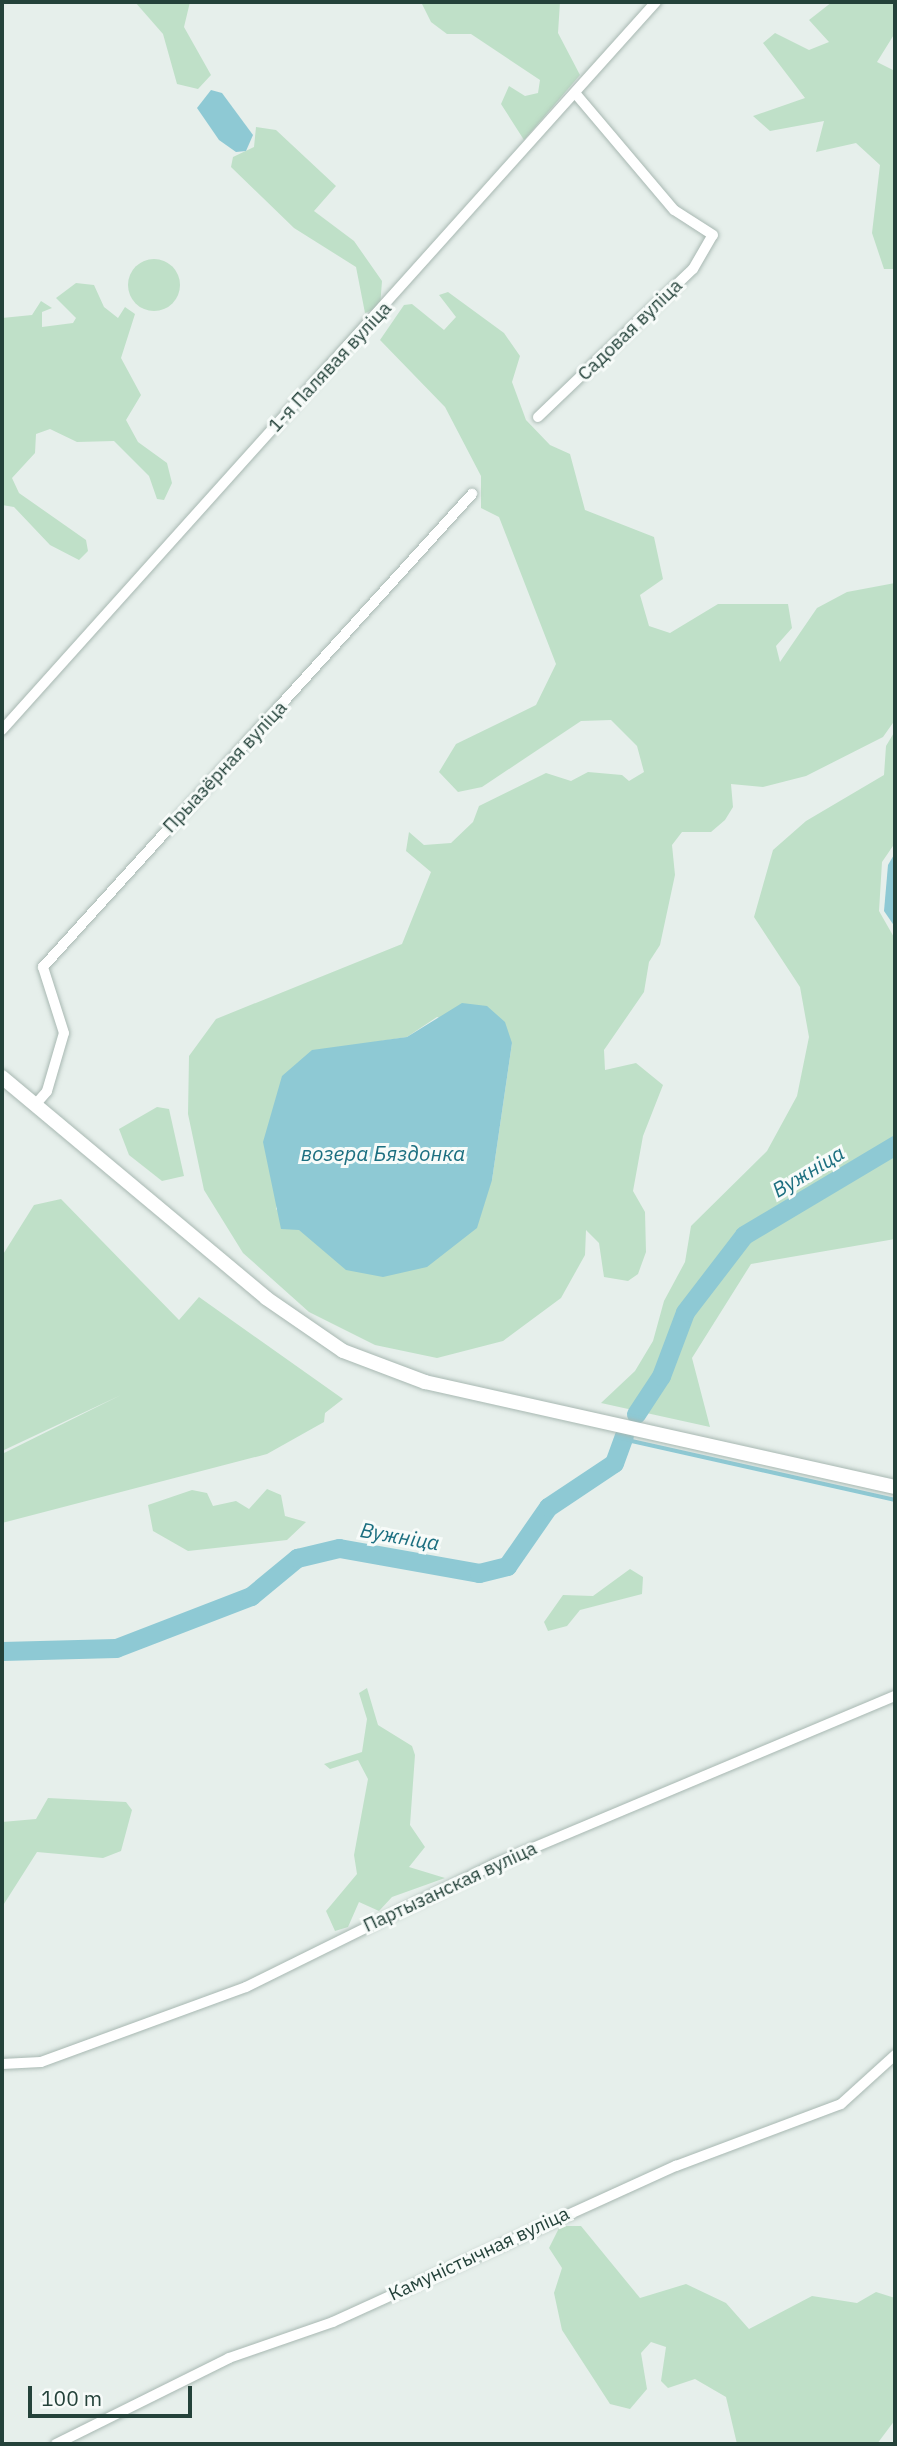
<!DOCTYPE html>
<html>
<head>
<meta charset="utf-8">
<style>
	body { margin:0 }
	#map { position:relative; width:897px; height:2446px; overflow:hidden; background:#e6efeb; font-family:"IBM Plex Sans",sans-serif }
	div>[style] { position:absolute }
	.green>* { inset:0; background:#bfe0c8 }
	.round { border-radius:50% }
	.water>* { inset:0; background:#8ec9d4 }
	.stream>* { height:3.5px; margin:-1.75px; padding:0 1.75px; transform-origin:1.75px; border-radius:1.75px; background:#8ec9d4 }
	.river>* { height:19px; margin:-9.5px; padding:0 9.5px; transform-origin:9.5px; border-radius:9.5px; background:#8ec9d4 }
	.roads { filter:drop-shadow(0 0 2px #a8b8b2) drop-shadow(0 0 2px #a8b8b2) }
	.street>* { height:10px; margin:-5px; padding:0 5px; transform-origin:5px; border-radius:5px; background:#fff }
	.secondary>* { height:14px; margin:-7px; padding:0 7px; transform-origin:7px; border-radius:7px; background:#fff }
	span { translate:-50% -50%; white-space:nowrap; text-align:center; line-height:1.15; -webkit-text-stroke:6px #f7fbf9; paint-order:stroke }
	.street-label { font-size:19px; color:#24423a }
	.water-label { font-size:21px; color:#1c6f80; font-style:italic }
	.frame { position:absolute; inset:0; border:4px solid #24423a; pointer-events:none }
	.scale { position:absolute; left:28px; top:2386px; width:164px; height:32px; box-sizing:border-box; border:4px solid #24423a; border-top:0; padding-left:9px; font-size:21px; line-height:24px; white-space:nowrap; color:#24423a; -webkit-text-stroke:5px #f7fbf9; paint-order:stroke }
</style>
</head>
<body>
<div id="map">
	<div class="green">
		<div style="clip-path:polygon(135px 2px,190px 2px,184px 27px,211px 75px,198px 89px,177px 84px,163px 34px)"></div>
		<div style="clip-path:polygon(560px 2px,558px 33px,580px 75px,524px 140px,501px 104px,509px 86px,525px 96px,538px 93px,540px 80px,471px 34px,447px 34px,431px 22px,421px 2px)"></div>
		<div style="clip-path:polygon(832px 2px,895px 2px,895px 33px,877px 62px,895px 71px,895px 269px,884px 269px,872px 233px,880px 165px,856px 143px,816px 152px,824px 121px,770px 131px,753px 116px,805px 98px,763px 43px,775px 33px,809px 50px,829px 42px,809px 20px)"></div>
		<div style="clip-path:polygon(256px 127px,276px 130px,336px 186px,314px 211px,354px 241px,382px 281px,380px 307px,365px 313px,356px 267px,294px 228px,231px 167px,233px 157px,254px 147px)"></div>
		<div class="round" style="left:128px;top:259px;width:52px;height:52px"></div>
		<div style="clip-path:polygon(76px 283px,94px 285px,104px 307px,118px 318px,125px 307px,135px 314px,121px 358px,141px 395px,126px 420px,138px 442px,167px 463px,172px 483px,164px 500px,157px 499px,149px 476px,114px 441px,77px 442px,50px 429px,36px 434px,35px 453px,12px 478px,19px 493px,86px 540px,88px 551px,79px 560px,50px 545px,14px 507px,2px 505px,2px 318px,32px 315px,41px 301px,52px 308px,42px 312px,42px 327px,73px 323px,76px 318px,56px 298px)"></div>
		<div style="clip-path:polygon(evenodd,448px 292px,504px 333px,520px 356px,512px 382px,526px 420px,550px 445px,570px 454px,585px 510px,654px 537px,663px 579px,640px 595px,649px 626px,670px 633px,718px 604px,788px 604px,792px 628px,776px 646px,780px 662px,817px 608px,847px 592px,895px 583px,895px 720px,883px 737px,806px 776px,763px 787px,731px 784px,733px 807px,725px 820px,711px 832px,682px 832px,672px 845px,675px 875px,660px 945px,649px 962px,644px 992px,604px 1050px,605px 1070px,636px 1063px,663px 1085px,643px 1136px,633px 1191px,645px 1212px,646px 1252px,638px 1274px,628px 1281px,604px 1277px,599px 1243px,586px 1230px,585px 1255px,561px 1298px,503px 1341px,437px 1358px,375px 1345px,309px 1312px,243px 1253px,204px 1190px,188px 1114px,189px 1056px,216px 1019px,402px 944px,431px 872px,406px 851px,409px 832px,424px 845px,451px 843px,473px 822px,479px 806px,546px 773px,571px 781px,588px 772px,622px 775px,629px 781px,644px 772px,637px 746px,611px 720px,581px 721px,482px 787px,458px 792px,439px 772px,456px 744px,536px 705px,556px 664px,499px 517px,481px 508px,481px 476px,445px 407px,380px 340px,404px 305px,412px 304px,444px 330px,456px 317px,439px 295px,448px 292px,437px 1017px,512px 1043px,492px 1180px,320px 1246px,276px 1209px,279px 1199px,375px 1042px,407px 1037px,437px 1017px)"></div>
		<div style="clip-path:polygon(895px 731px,895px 843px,882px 862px,879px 911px,895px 939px,895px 1239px,751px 1264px,692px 1358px,710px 1427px,601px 1403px,635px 1371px,653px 1341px,664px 1301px,685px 1262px,691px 1226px,767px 1151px,797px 1096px,809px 1037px,800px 987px,754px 917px,773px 850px,806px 821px,884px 775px,886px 746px)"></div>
		<div style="clip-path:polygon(157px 1107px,169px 1109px,184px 1176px,162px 1181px,129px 1155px,119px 1129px)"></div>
		<div style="clip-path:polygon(61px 1199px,179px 1320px,199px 1297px,343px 1399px,325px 1413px,324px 1422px,267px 1454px,2px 1523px,2px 1454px,121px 1395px,2px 1451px,2px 1256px,34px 1205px)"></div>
		<div style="clip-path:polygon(267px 1489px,281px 1495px,285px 1516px,306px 1522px,287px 1540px,188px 1551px,153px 1531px,148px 1505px,192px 1490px,207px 1493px,213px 1506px,236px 1501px,249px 1509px)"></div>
		<div style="clip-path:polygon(630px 1569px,643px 1577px,642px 1594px,580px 1610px,567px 1626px,548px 1631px,544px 1622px,563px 1595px,593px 1596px)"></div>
		<div style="clip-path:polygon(367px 1688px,378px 1725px,412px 1746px,415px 1755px,410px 1825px,425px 1847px,409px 1867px,445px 1878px,392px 1897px,379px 1911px,359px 1902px,348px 1927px,335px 1931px,326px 1911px,357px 1874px,354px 1855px,368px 1779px,358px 1760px,330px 1769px,324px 1764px,362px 1752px,367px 1719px,359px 1693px)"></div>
		<div style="clip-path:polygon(48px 1798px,126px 1802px,132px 1810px,121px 1851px,103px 1858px,37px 1852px,2px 1907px,2px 1822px,36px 1819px)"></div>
		<div style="clip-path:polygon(560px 2226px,581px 2226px,640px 2298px,686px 2284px,726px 2303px,749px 2329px,812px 2296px,857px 2303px,876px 2292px,895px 2298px,895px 2420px,877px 2444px,737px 2444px,726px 2397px,695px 2379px,668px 2388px,661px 2381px,666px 2347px,651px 2342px,641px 2353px,647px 2389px,630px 2409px,610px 2404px,562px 2330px,554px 2293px,562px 2268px,549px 2248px)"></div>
	</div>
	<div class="water">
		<div style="clip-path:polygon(211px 90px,222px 93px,253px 135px,246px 151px,236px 152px,219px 140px,197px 108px)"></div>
		<div style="clip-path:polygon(895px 853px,895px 927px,884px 911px,888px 865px)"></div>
		<div style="clip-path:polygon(462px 1003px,487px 1006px,505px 1022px,512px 1043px,492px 1180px,477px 1228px,427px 1267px,383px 1277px,346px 1270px,299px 1230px,281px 1229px,263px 1142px,282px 1076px,312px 1050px,407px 1037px)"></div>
	</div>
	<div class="stream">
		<div style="left:623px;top:1439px;width:279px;rotate:12.6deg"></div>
	</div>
	<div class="river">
		<div style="left:636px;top:1414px;width:45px;rotate:-56.7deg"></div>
		<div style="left:661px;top:1376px;width:68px;rotate:-69.4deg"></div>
		<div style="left:685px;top:1312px;width:97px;rotate:-52.5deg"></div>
		<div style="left:744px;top:1235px;width:176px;rotate:-30.8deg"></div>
		<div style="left:2px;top:1651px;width:114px;rotate:-1.5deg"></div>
		<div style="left:116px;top:1648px;width:145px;rotate:-21.1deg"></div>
		<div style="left:251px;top:1596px;width:60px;rotate:-39.6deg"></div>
		<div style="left:297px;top:1558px;width:43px;rotate:-13.4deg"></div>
		<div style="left:339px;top:1548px;width:142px;rotate:10.1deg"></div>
		<div style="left:479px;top:1573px;width:29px;rotate:-14deg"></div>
		<div style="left:507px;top:1566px;width:72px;rotate:-55.2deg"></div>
		<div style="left:548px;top:1507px;width:79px;rotate:-33.7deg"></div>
		<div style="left:614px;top:1463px;width:29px;rotate:-70deg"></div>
	</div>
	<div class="roads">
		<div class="street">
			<div style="left:538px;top:417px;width:214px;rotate:-43.7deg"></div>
			<div style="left:693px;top:269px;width:39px;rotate:-60deg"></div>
			<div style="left:713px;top:235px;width:46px;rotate:-147.3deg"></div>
			<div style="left:674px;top:210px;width:152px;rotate:-130.2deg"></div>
			<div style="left:2px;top:730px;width:979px;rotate:-48.07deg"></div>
			<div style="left:35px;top:1105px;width:18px;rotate:-49deg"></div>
			<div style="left:47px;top:1091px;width:60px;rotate:-73.7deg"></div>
			<div style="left:64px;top:1033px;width:69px;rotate:-107.7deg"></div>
			<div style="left:43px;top:967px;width:639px;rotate:-47.79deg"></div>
			<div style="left:2px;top:2064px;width:39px;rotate:-3deg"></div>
			<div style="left:41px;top:2062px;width:218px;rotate:-20.1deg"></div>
			<div style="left:246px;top:1987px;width:278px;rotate:-26.3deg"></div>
			<div style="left:495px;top:1864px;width:434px;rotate:-22.8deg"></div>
			<div style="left:56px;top:2444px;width:193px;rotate:-26.4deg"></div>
			<div style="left:229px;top:2358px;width:110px;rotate:-19.1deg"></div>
			<div style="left:333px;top:2322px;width:377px;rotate:-24.5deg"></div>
			<div style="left:676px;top:2166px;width:176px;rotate:-20.6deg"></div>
			<div style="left:841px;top:2104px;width:73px;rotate:-42.2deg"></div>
		</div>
		<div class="secondary">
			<div style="left:2px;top:1077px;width:344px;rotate:39.9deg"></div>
			<div style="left:266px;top:1298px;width:93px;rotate:34.5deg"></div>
			<div style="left:343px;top:1351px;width:88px;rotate:20.7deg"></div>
			<div style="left:425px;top:1382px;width:482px;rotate:12.6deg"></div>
		</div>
	</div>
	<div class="street-label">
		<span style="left:630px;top:330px;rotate:-44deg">Садовая вуліца</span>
		<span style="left:330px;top:367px;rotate:-47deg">1-я Палявая вуліца</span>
		<span style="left:225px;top:767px;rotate:-47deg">Прыазёрная вуліца</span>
		<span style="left:450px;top:1887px;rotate:-25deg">Партызанская вуліца</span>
		<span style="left:479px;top:2254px;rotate:-25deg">Камуністычная вуліца</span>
	</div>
	<div class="water-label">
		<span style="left:383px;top:1153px">возера Бяздонка</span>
		<span style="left:808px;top:1171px;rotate:-31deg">Вужніца</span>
		<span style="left:400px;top:1536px;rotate:10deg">Вужніца</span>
	</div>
	<div class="frame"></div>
	<div class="scale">100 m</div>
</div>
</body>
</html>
